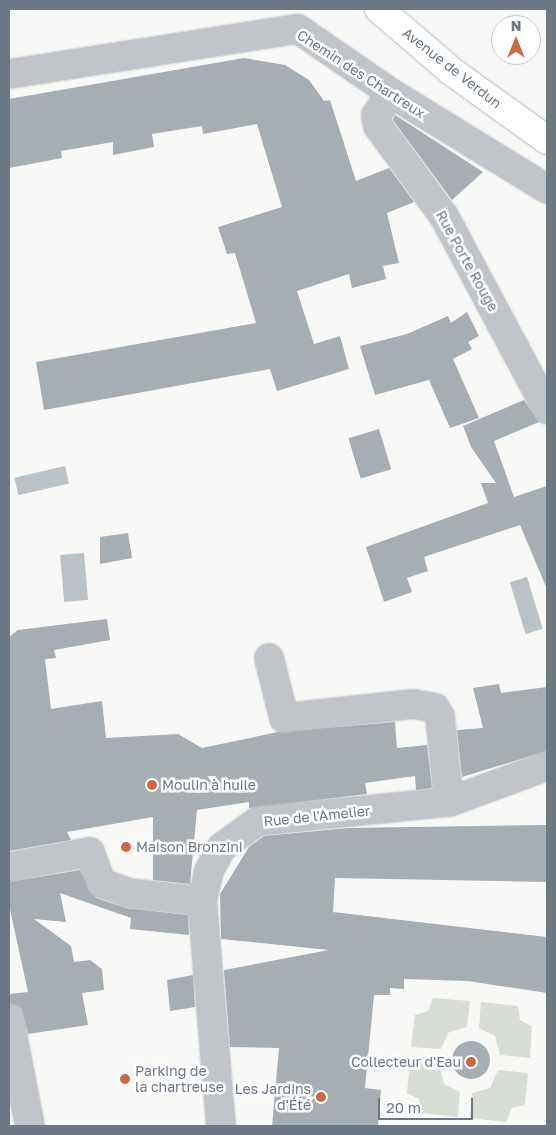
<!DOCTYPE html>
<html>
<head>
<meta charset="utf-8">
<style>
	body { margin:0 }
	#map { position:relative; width:556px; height:1135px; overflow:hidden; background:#f8f9f7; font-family:"Golos Text",sans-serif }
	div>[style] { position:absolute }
	.green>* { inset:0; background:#d8ddd6 }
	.water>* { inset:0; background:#bac2c7; transform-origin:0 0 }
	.building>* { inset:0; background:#a6adb3; transform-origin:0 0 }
	.round { border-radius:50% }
	.roads { filter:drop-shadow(0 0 1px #b4b8bc) drop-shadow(0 0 1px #b4b8bc) }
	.pedestrian>* { height:28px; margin:-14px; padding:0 14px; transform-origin:14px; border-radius:14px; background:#c1c4c8 }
	.minor>* { height:28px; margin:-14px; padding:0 14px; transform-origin:14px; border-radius:14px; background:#c1c4c8 }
	.secondary>* { height:28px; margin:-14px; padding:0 14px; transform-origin:14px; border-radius:14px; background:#fff }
	.dots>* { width:14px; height:14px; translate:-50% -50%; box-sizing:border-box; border:2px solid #fff; border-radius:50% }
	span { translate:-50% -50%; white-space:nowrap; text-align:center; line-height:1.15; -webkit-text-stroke:5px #fff; paint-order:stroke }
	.street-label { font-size:14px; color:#6c7884 }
	.poi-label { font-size:14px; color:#6c7884 }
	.left { translate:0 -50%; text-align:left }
	.right { translate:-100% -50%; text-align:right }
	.frame { position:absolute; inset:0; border:10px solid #6c7884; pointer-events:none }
	.north { position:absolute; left:491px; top:15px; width:50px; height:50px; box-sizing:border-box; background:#fff; border:1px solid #c4c9ce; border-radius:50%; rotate:0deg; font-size:14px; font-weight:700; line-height:20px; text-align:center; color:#6c7884 }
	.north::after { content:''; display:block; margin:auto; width:18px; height:22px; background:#cd6842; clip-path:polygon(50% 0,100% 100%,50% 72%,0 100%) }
	.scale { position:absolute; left:378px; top:1098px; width:95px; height:22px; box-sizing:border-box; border:2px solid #6c7884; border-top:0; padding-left:6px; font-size:15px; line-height:18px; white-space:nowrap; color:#6c7884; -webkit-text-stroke:4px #fff; paint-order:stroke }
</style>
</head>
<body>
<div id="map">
	<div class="green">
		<div style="clip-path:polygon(433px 998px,470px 1001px,467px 1027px,449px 1032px,441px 1049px,411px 1047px,415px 1015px,428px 1011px)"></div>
		<div style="clip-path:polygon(481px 1002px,518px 1006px,520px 1020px,532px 1026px,530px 1058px,500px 1055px,495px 1036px,479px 1028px)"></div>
		<div style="clip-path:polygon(410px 1061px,439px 1064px,444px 1084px,460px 1092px,458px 1117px,421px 1113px,419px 1099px,407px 1093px)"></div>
		<div style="clip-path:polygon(498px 1070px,528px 1073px,525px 1105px,512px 1108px,506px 1122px,470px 1118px,472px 1093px,490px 1088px)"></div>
	</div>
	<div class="water">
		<div style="left:65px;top:466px;width:18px;height:52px;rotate:77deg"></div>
		<div style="left:84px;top:553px;width:47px;height:24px;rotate:85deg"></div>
		<div style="left:527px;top:577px;width:54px;height:18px;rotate:73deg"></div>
	</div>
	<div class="building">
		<div style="clip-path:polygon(244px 58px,285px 65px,309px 80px,324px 101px,330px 100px,356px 181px,389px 168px,414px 202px,387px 213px,399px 263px,383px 266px,386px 279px,352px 288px,349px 274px,297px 291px,314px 344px,340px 336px,349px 369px,277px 391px,270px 369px,44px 410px,36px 362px,256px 323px,235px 253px,227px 254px,218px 227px,282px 207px,257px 124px,203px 134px,202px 126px,152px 134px,154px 147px,113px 155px,113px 142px,61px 151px,62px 158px,9px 168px,9px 99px)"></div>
		<div style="clip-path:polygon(395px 115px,483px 172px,452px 200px,393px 120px)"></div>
		<div style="clip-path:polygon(467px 312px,479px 336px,468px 342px,472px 349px,453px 359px,479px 418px,450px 428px,429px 380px,375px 395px,360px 346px,407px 334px,448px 316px,451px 323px)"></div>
		<div style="clip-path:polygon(524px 400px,539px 422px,494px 441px,514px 497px,547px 486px,547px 589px,520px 525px,424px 557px,428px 571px,407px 578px,412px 592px,384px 602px,366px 547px,488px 503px,481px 483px,496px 483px,471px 447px,463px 426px)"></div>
		<div style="left:379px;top:429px;width:42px;height:32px;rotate:73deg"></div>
		<div style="clip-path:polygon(128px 533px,132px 558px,100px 564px,100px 537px)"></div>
		<div style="clip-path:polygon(107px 619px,110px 640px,54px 650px,56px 658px,45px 659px,51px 709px,102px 701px,106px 738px,178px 734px,202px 748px,278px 732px,395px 722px,397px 748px,427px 745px,432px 788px,416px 790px,415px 776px,365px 783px,367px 794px,249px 808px,249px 802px,197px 810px,190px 884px,153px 880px,153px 817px,67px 832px,71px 840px,9px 851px,9px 637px,18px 630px)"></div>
		<div style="clip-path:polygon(499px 684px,501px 693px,547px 687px,547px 751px,462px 777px,457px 730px,483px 728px,473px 688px)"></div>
		<div style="clip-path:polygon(547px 825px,547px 882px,335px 878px,333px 912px,547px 937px,547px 993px,468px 981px,404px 979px,404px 989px,390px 988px,390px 995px,374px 995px,365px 1088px,381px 1090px,378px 1126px,272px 1126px,279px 1048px,230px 1047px,224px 970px,329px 950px,221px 939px,220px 894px,249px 847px,264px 836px,348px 828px)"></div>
		<div style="clip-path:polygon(80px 870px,96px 898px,126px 908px,188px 915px,189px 935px,130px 929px,131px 918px,60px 893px,66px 922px,34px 919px,71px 946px,74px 962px,90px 960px,102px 969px,104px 990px,82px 993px,88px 1025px,28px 1034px,21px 1008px,9px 1003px,9px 994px,28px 992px,9px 905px,9px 882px)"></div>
		<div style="clip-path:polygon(193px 975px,195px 1007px,170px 1011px,167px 980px)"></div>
		<div class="round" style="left:452px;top:1041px;width:38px;height:38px"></div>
	</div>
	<div class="roads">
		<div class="pedestrian">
			<div style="left:9px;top:867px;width:82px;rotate:-10.5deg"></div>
			<div style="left:90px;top:852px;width:33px;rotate:70deg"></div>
			<div style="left:101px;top:883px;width:29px;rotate:20deg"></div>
			<div style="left:128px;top:893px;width:74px;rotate:6.2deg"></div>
		</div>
		<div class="minor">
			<div style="left:9px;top:74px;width:292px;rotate:-8.9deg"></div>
			<div style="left:298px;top:29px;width:113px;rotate:34.5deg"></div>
			<div style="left:391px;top:93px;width:183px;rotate:31.6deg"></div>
			<div style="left:391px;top:93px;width:27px;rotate:124deg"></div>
			<div style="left:376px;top:115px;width:11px;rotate:80deg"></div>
			<div style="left:378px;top:126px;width:114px;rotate:53.9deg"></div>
			<div style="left:445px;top:218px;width:217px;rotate:61.9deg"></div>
			<div style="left:269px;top:658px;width:62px;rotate:76deg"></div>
			<div style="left:284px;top:718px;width:130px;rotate:-6.2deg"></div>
			<div style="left:413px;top:704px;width:22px;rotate:10deg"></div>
			<div style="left:435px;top:708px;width:10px;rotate:61deg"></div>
			<div style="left:440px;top:717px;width:85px;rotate:84deg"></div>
			<div style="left:9px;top:1018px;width:110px;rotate:79deg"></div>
			<div style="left:221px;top:1126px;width:226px;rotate:-94.8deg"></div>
			<div style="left:202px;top:901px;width:31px;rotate:-77deg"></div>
			<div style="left:209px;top:871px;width:27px;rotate:-62deg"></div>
			<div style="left:222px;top:847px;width:44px;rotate:-35.8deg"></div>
			<div style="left:258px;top:821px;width:192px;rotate:-5.7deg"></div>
			<div style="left:449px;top:802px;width:104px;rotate:-20.2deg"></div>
		</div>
		<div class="secondary">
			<div style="left:379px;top:9px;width:95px;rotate:40.7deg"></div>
			<div style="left:451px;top:71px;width:118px;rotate:35.7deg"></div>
		</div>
	</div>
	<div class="dots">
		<div style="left:152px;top:785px;background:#cd6842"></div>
		<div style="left:126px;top:847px;background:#cd6842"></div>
		<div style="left:471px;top:1062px;background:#cd6842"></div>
		<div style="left:125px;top:1079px;background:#cd6842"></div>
		<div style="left:321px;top:1097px;background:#cd6842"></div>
	</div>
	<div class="street-label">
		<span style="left:452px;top:68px;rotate:38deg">Avenue de Verdun</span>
		<span style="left:361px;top:74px;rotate:33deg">Chemin des Chartreux</span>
		<span style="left:467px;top:261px;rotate:61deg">Rue Porte Rouge</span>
		<span style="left:317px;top:816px;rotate:-6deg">Rue de l'Amelier</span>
	</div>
	<div class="poi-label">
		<span class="left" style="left:162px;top:785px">Moulin à huile</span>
		<span class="left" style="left:136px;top:847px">Maison Bronzini</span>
		<span class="right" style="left:461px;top:1062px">Collecteur d'Eau</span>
		<span class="left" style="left:135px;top:1079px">Parking de<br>la chartreuse</span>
		<span class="right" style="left:311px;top:1097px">Les Jardins<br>d'Été</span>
	</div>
	<div class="frame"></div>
	<div class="north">N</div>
	<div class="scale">20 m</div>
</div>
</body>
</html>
